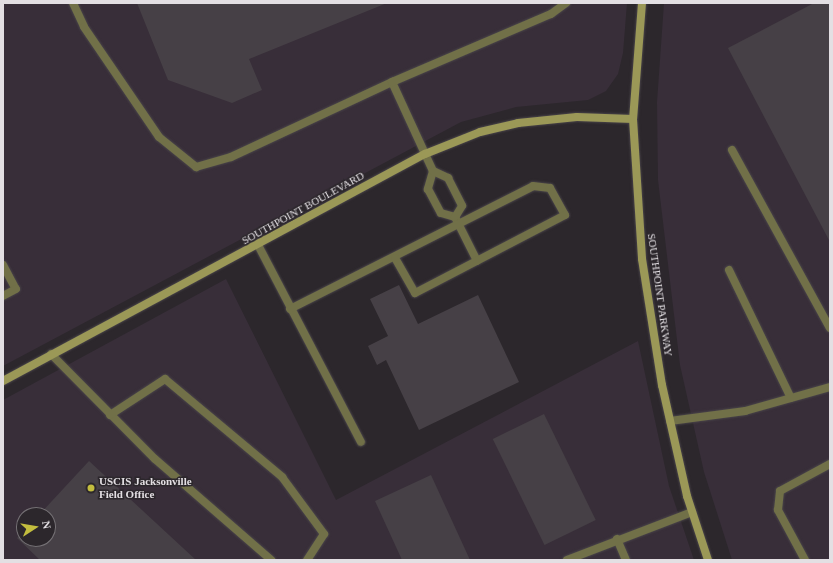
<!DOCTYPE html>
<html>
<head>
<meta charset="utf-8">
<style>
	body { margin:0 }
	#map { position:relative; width:833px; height:563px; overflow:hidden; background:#2c272c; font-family:Georgia,serif }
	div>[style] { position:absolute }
	.built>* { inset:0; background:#382e39 }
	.building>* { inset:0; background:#464046; transform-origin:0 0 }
	.roads { filter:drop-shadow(0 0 1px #494449) drop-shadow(0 0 1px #494449) }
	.lane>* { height:8px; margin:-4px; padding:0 4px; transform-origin:4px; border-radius:4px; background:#717048 }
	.secondary>* { height:8px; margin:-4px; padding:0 4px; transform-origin:4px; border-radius:4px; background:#9b9857 }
	.dots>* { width:11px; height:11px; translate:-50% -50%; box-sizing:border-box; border:2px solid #2c272c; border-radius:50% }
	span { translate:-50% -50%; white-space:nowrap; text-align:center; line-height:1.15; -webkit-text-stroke:3px #2c272c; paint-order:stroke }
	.street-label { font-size:11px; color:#e3dfe3 }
	.poi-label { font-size:11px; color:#e3dfe3; font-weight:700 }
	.left { translate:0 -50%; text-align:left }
	.frame { position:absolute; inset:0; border:4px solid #e3dfe3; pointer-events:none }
	.north { position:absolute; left:16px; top:507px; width:40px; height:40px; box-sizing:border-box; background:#2c272c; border:1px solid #757175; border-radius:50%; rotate:78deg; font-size:11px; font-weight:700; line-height:16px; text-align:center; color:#e3dfe3 }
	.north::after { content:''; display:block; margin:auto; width:14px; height:18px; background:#c3bd3e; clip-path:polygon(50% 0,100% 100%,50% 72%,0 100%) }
</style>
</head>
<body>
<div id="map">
	<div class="built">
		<div style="clip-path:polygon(3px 3px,627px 3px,623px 53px,618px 74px,606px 91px,588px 100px,516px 107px,461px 122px,3px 366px)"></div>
		<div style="clip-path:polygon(664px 3px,830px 3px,830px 560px,732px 560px,704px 472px,680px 365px,658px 180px,657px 102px)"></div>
		<div style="clip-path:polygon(evenodd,226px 279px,336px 500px,638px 341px,669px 486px,694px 560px,3px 560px,3px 400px,226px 279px,24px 515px,48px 515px,48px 539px,24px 539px,24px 515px)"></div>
	</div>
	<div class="building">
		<div style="clip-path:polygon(137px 3px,387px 3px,249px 59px,262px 90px,232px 103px,168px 80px)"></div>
		<div style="clip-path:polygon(814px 3px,830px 3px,830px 242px,728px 48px)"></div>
		<div style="clip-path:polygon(399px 285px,418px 324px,478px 295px,519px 382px,419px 430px,386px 360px,377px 365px,368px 346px,388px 336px,370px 299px)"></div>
		<div style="left:544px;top:414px;width:118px;height:57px;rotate:64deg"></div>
		<div style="clip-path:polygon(89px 461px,196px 560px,40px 560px,17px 538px,24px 531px,24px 539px,48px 539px,48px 515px,39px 515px)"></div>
		<div style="clip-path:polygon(431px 475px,470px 560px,402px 560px,375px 501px)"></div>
	</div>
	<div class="roads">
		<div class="lane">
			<div style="left:73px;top:3px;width:26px;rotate:65deg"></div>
			<div style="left:84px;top:27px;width:133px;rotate:55.7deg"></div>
			<div style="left:159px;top:137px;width:48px;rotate:39deg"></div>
			<div style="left:196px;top:167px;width:36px;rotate:-16deg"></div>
			<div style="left:231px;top:157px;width:178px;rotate:-25deg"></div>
			<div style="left:392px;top:82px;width:98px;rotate:65.3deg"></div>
			<div style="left:433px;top:171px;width:19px;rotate:106deg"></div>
			<div style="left:428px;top:189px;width:27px;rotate:62deg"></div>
			<div style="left:441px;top:213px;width:15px;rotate:16deg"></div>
			<div style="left:455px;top:217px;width:49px;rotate:63.4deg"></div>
			<div style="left:392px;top:82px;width:173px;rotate:-23.2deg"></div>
			<div style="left:551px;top:14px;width:19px;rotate:-36deg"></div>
			<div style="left:732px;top:150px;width:203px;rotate:61.2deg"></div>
			<div style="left:433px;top:171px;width:17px;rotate:25deg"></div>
			<div style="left:448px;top:178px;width:31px;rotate:63deg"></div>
			<div style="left:462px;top:206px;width:13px;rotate:122deg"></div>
			<div style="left:258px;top:245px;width:222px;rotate:62.4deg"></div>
			<div style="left:3px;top:265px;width:27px;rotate:62deg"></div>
			<div style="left:16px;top:289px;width:15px;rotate:152deg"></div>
			<div style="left:729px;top:270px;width:142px;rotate:64.2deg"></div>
			<div style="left:290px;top:309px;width:272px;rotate:-26.8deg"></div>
			<div style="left:533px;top:186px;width:17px;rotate:7deg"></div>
			<div style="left:550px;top:188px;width:31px;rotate:61deg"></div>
			<div style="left:565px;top:215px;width:169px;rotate:152.5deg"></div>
			<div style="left:415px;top:293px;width:40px;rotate:-119.7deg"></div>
			<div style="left:51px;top:354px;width:148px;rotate:45.3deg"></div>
			<div style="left:155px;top:459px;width:154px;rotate:41deg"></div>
			<div style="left:110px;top:415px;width:66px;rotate:-33.2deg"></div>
			<div style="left:165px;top:379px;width:153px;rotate:39.9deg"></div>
			<div style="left:282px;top:477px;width:71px;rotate:53.6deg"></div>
			<div style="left:324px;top:534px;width:31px;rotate:123deg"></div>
			<div style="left:670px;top:421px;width:76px;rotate:-7.6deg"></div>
			<div style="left:745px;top:411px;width:88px;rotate:-15.8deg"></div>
			<div style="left:617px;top:539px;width:23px;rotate:67deg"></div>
			<div style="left:567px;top:560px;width:134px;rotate:-21deg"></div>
			<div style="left:805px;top:560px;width:57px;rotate:-118.4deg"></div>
			<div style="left:778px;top:510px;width:19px;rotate:-84deg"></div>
			<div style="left:780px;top:491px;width:57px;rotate:-28.4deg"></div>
		</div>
		<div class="secondary">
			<div style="left:642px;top:3px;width:116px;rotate:94.4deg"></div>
			<div style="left:633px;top:119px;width:140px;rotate:86.3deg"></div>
			<div style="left:642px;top:259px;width:128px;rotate:81deg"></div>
			<div style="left:662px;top:385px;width:114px;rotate:77.3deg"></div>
			<div style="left:687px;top:496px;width:67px;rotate:71.8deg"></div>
			<div style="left:3px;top:381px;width:479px;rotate:-28.3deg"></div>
			<div style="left:425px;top:154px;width:59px;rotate:-21.8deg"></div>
			<div style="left:480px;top:132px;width:39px;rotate:-13deg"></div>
			<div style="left:518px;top:123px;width:59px;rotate:-5.8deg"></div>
			<div style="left:577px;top:117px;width:56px;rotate:2deg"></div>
		</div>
	</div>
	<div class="dots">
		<div style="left:91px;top:488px;background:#c3bd3e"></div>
	</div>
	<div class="street-label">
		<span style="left:303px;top:208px;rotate:-29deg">SOUTHPOINT BOULEVARD</span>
		<span style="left:660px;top:295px;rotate:82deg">SOUTHPOINT PARKWAY</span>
	</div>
	<div class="poi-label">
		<span class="left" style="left:99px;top:488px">USCIS Jacksonville<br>Field Office</span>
	</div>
	<div class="frame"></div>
	<div class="north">N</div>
</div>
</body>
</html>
